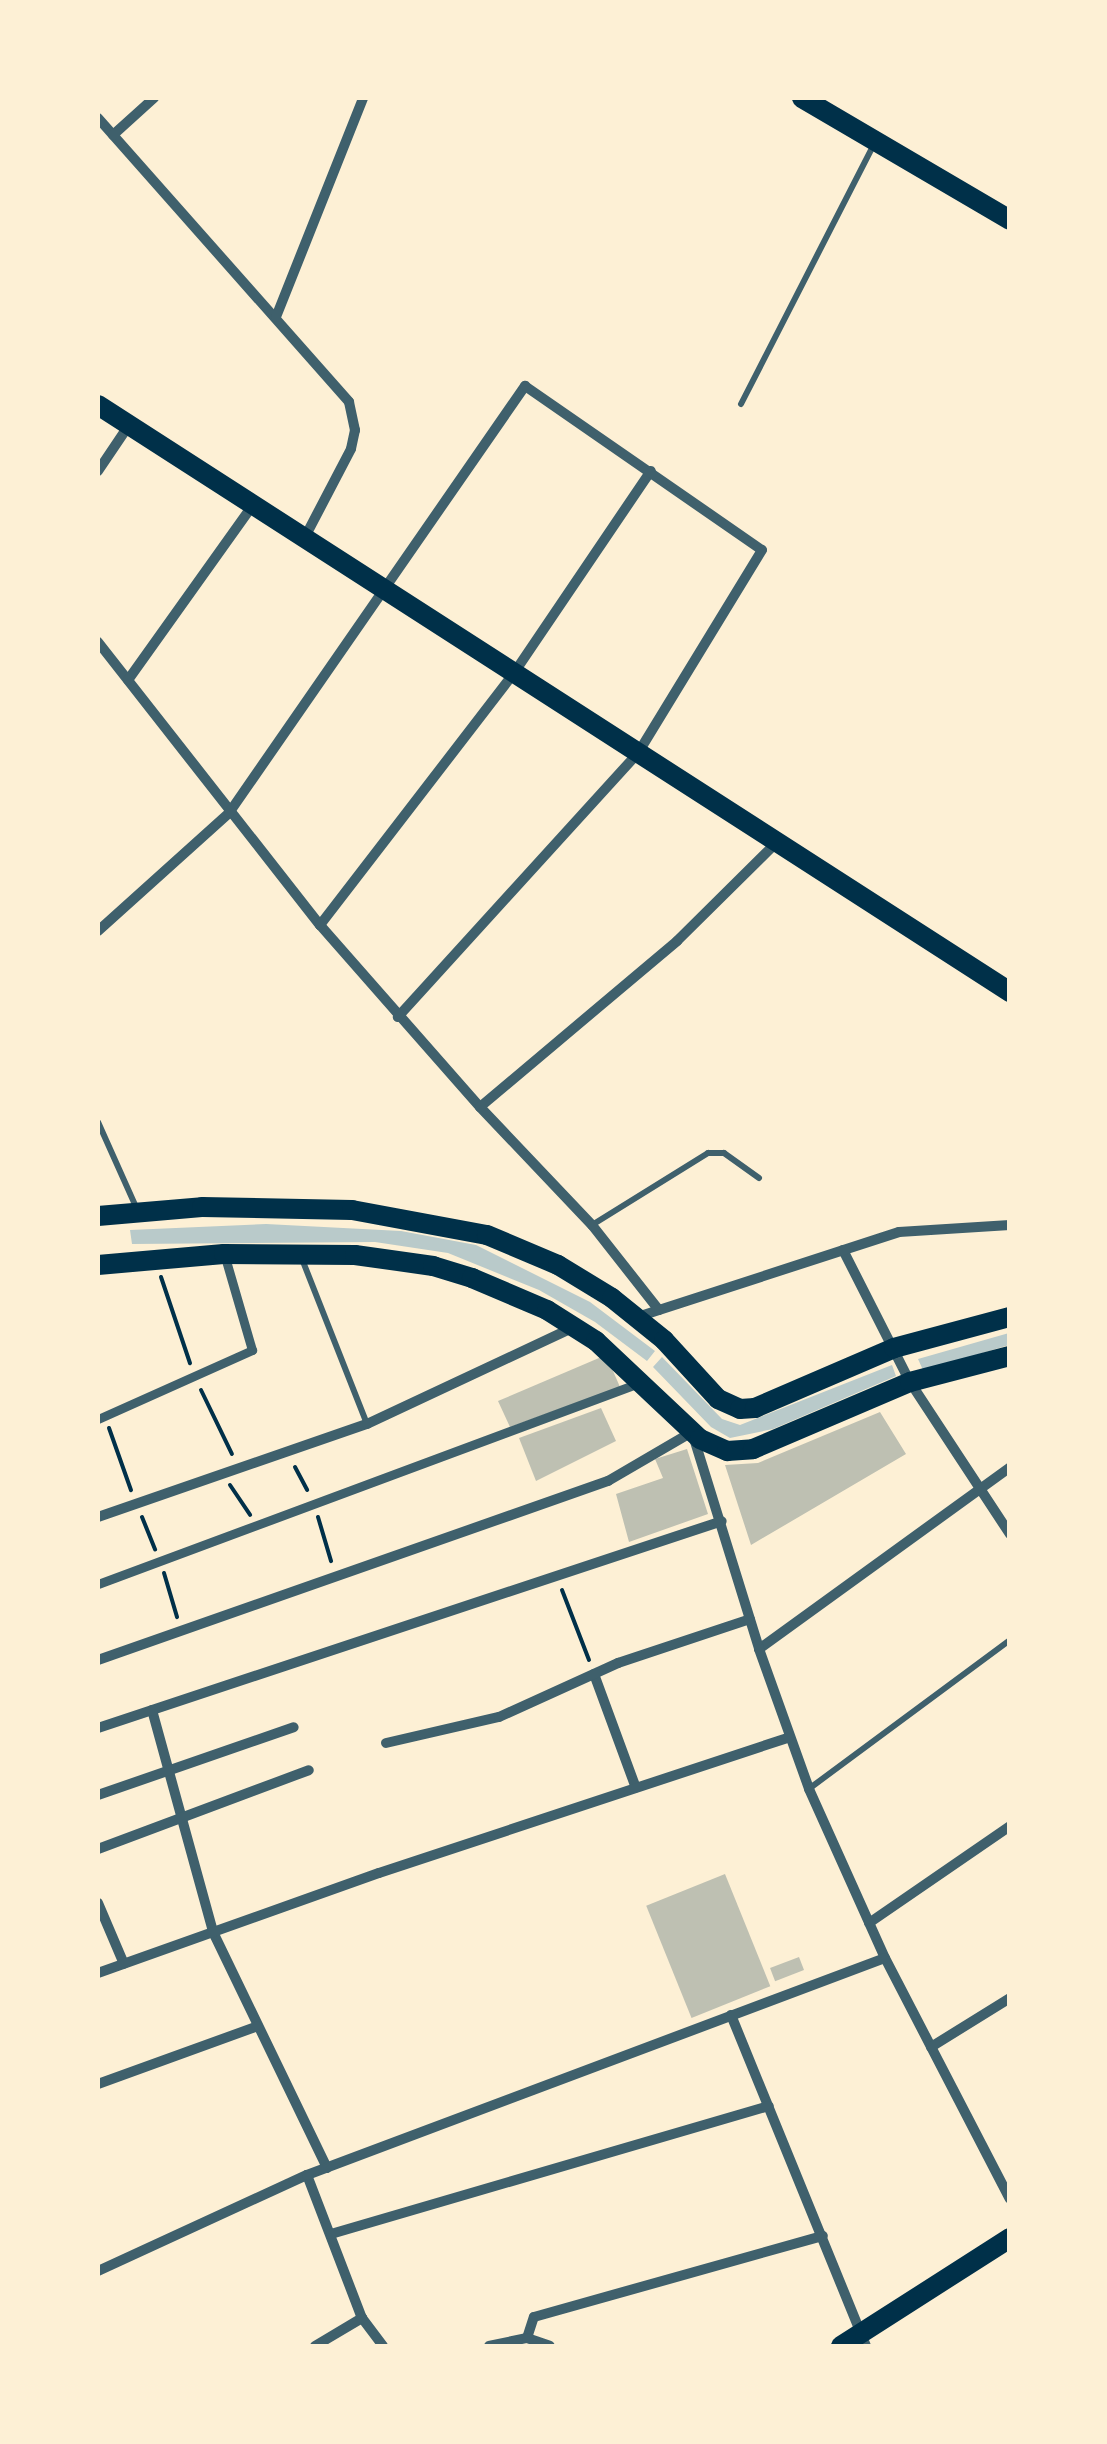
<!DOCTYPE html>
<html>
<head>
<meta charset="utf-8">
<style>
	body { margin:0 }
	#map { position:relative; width:1107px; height:2444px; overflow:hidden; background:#fdf0d5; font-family:Cabin,sans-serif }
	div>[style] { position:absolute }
	.green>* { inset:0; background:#b9caca }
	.building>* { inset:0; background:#bec0b2; transform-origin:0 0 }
	.path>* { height:4px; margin:-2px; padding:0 2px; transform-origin:2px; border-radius:2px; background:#003049 }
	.service>* { height:6px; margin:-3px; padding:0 3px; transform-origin:3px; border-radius:3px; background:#3f606c }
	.pedestrian>* { height:9px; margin:-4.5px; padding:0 4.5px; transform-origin:4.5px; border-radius:4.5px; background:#3f606c }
	.minor>* { height:10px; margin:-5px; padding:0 5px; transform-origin:5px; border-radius:5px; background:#3f606c }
	.secondary>* { height:20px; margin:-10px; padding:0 10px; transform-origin:10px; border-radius:10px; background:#003049 }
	span { translate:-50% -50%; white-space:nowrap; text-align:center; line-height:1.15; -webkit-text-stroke:10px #fdf0d5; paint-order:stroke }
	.frame { position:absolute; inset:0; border:100px solid #fdf0d5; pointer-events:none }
</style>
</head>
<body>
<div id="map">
	<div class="green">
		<div style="clip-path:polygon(266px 1224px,401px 1231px,476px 1245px,590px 1302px,655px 1351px,647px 1361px,595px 1322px,539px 1290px,448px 1253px,375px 1242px,132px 1244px,130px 1230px)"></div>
		<div style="clip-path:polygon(1009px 1333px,1009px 1345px,966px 1358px,923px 1370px,918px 1359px)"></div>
		<div style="clip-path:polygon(662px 1357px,722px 1419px,740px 1425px,892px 1365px,896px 1376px,773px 1429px,730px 1438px,711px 1427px,653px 1367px)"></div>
	</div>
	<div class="building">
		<div style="clip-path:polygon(606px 1355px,620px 1387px,510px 1427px,498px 1401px)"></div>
		<div style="clip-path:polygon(601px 1408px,616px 1441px,536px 1481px,519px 1438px)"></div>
		<div style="clip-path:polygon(880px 1412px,906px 1454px,751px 1545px,725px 1465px,758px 1463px)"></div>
		<div style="clip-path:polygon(687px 1449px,708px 1514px,629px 1542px,616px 1494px,663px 1478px,655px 1459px)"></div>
		<div style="left:725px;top:1874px;width:121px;height:85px;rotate:68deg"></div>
		<div style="left:799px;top:1957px;width:14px;height:31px;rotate:69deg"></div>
	</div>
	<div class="path">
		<div style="left:161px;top:1277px;width:91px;rotate:71.4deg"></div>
		<div style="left:201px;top:1390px;width:71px;rotate:64.2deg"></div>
		<div style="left:109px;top:1428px;width:66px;rotate:70.5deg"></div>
		<div style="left:295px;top:1467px;width:26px;rotate:62deg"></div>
		<div style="left:230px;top:1485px;width:36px;rotate:56deg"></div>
		<div style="left:142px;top:1517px;width:35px;rotate:68deg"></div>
		<div style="left:318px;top:1517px;width:46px;rotate:73.5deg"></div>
		<div style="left:164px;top:1573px;width:46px;rotate:73.5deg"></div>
		<div style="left:562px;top:1590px;width:75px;rotate:68.9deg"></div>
	</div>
	<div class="service">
		<div style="left:741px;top:404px;width:290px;rotate:-62.9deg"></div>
		<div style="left:98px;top:1122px;width:93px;rotate:65.9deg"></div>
		<div style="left:592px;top:1225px;width:137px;rotate:-31.8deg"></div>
		<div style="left:708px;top:1153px;width:16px"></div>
		<div style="left:724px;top:1153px;width:43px;rotate:35.5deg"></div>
		<div style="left:302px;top:1259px;width:177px;rotate:68.5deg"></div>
		<div style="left:810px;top:1788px;width:249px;rotate:-36.5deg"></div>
	</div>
	<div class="pedestrian">
		<div style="left:98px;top:1419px;width:169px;rotate:-24.1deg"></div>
		<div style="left:252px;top:1350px;width:97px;rotate:-106.2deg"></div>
		<div style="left:98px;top:1584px;width:577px;rotate:-20.38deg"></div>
	</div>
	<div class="minor">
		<div style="left:98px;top:118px;width:379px;rotate:48.5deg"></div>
		<div style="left:349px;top:402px;width:29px;rotate:78deg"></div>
		<div style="left:355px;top:430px;width:19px;rotate:102deg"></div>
		<div style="left:351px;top:449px;width:99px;rotate:117.6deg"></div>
		<div style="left:113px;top:135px;width:55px;rotate:-42.1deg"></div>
		<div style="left:276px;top:317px;width:236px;rotate:-68.3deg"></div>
		<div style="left:98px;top:471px;width:55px;rotate:-56deg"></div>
		<div style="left:98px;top:642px;width:360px;rotate:51.9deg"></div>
		<div style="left:320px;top:925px;width:242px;rotate:48.7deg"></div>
		<div style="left:480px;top:1107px;width:163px;rotate:46.5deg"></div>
		<div style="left:592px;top:1225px;width:108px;rotate:51.8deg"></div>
		<div style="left:659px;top:1310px;width:22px;rotate:162deg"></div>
		<div style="left:128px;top:680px;width:215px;rotate:-54.5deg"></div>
		<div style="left:320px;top:925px;width:318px;rotate:-52.4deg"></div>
		<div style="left:514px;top:673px;width:244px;rotate:-55.9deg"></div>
		<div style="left:98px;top:931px;width:176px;rotate:-42deg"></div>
		<div style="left:229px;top:813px;width:520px;rotate:-55.27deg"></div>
		<div style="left:525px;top:386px;width:288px;rotate:34.7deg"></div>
		<div style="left:762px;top:550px;width:238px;rotate:121.4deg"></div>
		<div style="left:638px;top:753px;width:357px;rotate:132.3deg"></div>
		<div style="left:480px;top:1107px;width:258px;rotate:-40.1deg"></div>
		<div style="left:677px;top:941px;width:139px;rotate:-44.7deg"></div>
		<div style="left:843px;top:1250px;width:148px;rotate:63.1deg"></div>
		<div style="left:910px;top:1382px;width:182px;rotate:56.7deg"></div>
		<div style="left:659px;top:1310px;width:252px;rotate:-18deg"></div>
		<div style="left:899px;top:1232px;width:111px;rotate:-3.6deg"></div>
		<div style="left:98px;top:1517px;width:285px;rotate:-19.1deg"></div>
		<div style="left:367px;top:1424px;width:229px;rotate:-25.1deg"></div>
		<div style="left:759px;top:1649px;width:310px;rotate:-35.9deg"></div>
		<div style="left:98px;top:1660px;width:541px;rotate:-19.34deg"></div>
		<div style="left:608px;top:1481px;width:97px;rotate:-30.3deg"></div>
		<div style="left:692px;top:1432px;width:227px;rotate:72.8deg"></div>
		<div style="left:759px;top:1649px;width:149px;rotate:70.3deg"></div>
		<div style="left:809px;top:1789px;width:185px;rotate:65.8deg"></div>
		<div style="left:885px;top:1958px;width:271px;rotate:62.6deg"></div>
		<div style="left:594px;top:1674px;width:121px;rotate:69.8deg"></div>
		<div style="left:152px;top:1710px;width:230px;rotate:74.6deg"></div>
		<div style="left:213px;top:1932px;width:262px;rotate:64.2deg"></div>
		<div style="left:98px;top:1728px;width:657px;rotate:-18.35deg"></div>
		<div style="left:386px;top:1743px;width:116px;rotate:-13deg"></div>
		<div style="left:499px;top:1717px;width:131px;rotate:-24.4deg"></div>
		<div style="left:618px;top:1663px;width:139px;rotate:-18.4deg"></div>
		<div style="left:98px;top:1795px;width:207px;rotate:-19.1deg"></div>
		<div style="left:98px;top:1849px;width:225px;rotate:-20.5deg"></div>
		<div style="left:98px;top:1903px;width:66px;rotate:66.9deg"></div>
		<div style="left:869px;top:1923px;width:171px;rotate:-34.5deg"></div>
		<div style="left:98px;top:1973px;width:298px;rotate:-19.6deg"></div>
		<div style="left:379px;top:1873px;width:431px;rotate:-18.3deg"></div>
		<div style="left:731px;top:2015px;width:357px;rotate:67.8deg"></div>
		<div style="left:931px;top:2047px;width:93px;rotate:-31.8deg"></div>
		<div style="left:98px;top:2084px;width:170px;rotate:-19.9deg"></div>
		<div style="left:307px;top:2175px;width:153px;rotate:69deg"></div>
		<div style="left:362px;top:2318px;width:35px;rotate:53deg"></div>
		<div style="left:331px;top:2234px;width:456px;rotate:-16.3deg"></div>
		<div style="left:98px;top:2271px;width:230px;rotate:-24.7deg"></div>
		<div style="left:307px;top:2175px;width:617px;rotate:-20.58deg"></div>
		<div style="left:527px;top:2338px;width:22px;rotate:-72deg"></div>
		<div style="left:534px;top:2317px;width:300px;rotate:-15.7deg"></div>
		<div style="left:315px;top:2346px;width:55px;rotate:-30.8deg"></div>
		<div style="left:489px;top:2346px;width:39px;rotate:-12deg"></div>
		<div style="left:527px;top:2338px;width:24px;rotate:19deg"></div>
	</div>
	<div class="secondary">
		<div style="left:802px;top:98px;width:241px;rotate:30.4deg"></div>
		<div style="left:98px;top:405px;width:1085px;rotate:32.77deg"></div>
		<div style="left:98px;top:1216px;width:104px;rotate:-4.9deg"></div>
		<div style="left:202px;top:1207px;width:150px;rotate:1.1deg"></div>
		<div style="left:352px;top:1210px;width:137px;rotate:10.5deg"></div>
		<div style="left:487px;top:1235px;width:77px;rotate:22.9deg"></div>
		<div style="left:558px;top:1265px;width:63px;rotate:31.4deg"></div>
		<div style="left:612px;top:1298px;width:67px;rotate:38.9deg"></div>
		<div style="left:664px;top:1340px;width:80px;rotate:47.5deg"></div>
		<div style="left:718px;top:1399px;width:24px;rotate:24deg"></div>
		<div style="left:740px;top:1409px;width:15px;rotate:-4deg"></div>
		<div style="left:755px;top:1408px;width:151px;rotate:-23.3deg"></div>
		<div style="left:894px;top:1348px;width:120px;rotate:-15deg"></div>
		<div style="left:98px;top:1265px;width:126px;rotate:-5deg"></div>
		<div style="left:224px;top:1254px;width:131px;rotate:0.4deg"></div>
		<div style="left:355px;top:1255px;width:79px;rotate:8deg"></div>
		<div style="left:433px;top:1266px;width:41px;rotate:17.1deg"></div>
		<div style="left:472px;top:1278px;width:82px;rotate:23.1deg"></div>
		<div style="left:547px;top:1310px;width:58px;rotate:32.3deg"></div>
		<div style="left:596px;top:1341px;width:143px;rotate:43.3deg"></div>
		<div style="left:700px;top:1439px;width:30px;rotate:24deg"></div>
		<div style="left:727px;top:1451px;width:26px;rotate:-4deg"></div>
		<div style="left:753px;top:1449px;width:171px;rotate:-23.1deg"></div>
		<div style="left:910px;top:1382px;width:103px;rotate:-14.6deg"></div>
		<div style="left:841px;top:2346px;width:201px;rotate:-32.6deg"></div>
	</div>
	<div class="frame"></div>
</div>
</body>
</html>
